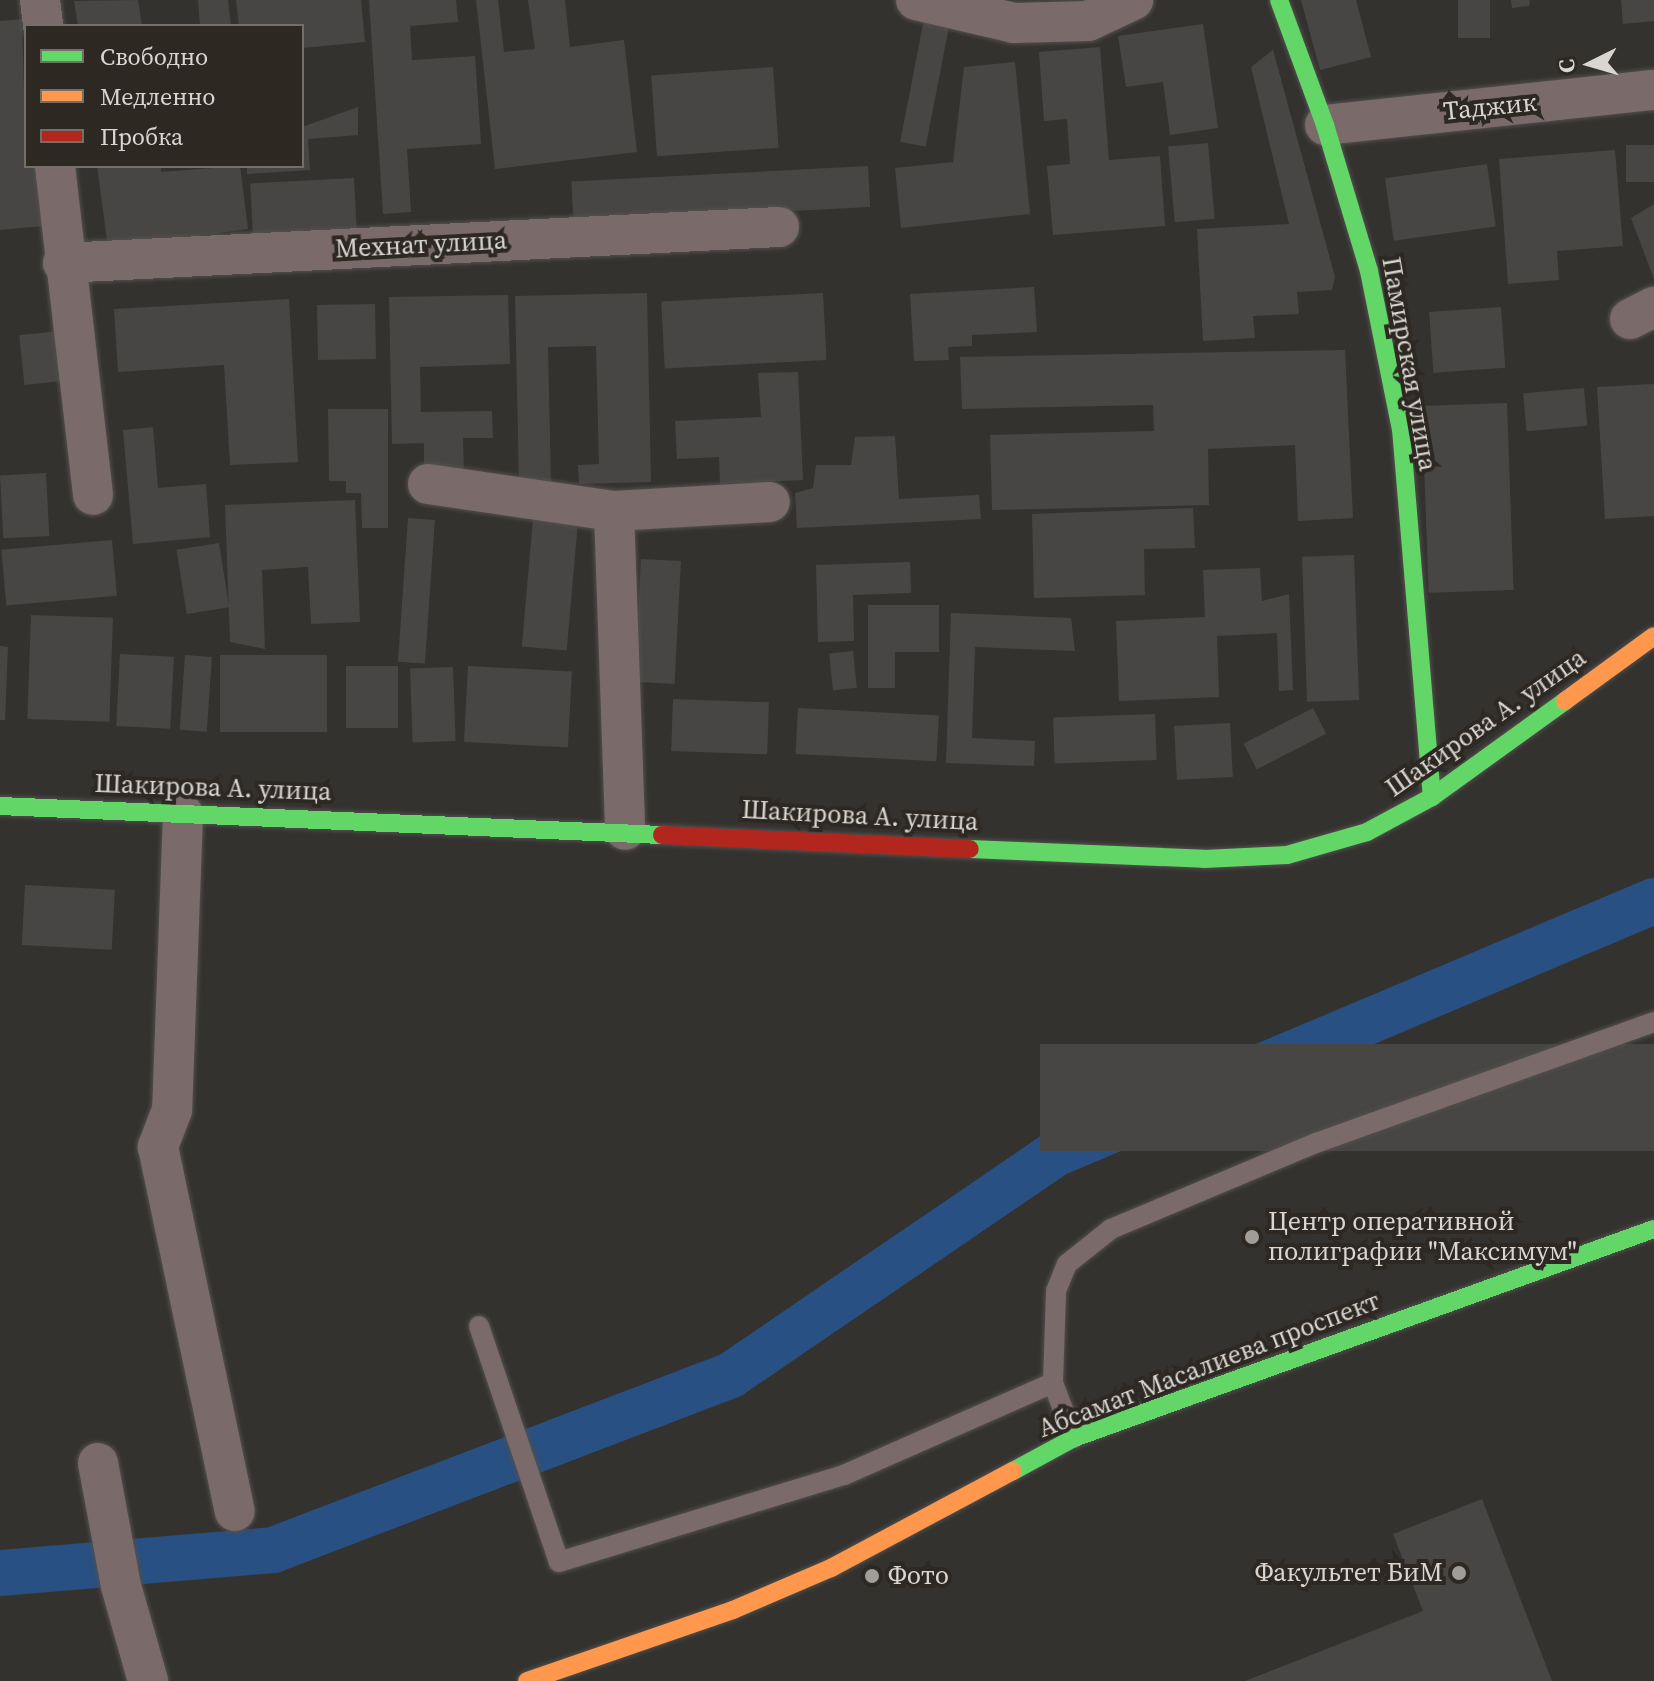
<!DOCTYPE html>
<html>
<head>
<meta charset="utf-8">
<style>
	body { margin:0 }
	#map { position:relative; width:1654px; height:1681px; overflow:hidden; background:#34322f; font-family:"Source Serif 4",serif }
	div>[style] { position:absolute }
	.canal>* { height:46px; margin:-23px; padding:0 23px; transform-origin:23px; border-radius:23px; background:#295082 }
	.building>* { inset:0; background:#484644; transform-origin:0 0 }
	.roads { filter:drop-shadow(0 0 2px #51504d) drop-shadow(0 0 2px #51504d) }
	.lane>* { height:20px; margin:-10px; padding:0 10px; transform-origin:10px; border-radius:10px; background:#7b6a6a }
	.street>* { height:40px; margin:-20px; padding:0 20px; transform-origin:20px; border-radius:20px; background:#7b6a6a }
	.fast>* { height:18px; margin:-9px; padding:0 9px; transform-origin:9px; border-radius:9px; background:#63d668 }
	.slow>* { height:18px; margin:-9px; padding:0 9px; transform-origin:9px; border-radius:9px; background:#ff974d }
	.jam>* { height:18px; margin:-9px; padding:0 9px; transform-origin:9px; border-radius:9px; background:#b3261e }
	.dots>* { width:22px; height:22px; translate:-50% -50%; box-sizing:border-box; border:4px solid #2d2922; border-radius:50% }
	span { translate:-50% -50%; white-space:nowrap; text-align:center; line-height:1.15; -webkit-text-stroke:8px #2d2922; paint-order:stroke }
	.street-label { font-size:26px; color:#d9d6d2 }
	.poi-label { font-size:26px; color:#d9d6d2 }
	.left { translate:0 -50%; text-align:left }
	.right { translate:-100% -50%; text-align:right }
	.legend { position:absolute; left:24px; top:24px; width:280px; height:144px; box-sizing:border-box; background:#2d2922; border:2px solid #726e68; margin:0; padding:10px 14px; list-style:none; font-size:24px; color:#d9d6d2 }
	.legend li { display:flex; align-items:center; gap:16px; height:40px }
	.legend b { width:40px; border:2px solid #726e68 }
	.north { position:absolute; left:1550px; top:24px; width:80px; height:80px; -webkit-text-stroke:6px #2d2922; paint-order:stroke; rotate:265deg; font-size:22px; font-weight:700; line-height:32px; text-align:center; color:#d9d6d2 }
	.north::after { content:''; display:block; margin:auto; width:28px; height:36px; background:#d9d6d2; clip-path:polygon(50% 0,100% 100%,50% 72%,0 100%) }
</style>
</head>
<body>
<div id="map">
	<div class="canal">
		<div style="left:0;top:1573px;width:274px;rotate:-4.8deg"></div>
		<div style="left:273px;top:1550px;width:490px;rotate:-20.9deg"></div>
		<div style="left:731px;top:1375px;width:394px;rotate:-34.3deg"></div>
		<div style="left:1057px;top:1153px;width:648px;rotate:-22.89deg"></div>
	</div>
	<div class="building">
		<div style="clip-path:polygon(138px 0,142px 26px,78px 26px,74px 1px)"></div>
		<div style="clip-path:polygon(198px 0,228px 0,231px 26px,200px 26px)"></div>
		<div style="clip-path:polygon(236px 0,361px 0,365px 42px,302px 48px,302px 26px,239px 26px)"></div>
		<div style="clip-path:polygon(369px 0,456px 0,458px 22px,410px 26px,412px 60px,475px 56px,481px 144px,407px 149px,411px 212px,383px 214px)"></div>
		<div style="clip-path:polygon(476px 0,498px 0,504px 52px,535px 49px,528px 0,565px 0,570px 47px,624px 40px,637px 152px,495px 169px)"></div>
		<div style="clip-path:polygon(1301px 0,1356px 0,1371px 57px,1320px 70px)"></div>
		<div style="left:1458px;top:0;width:32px;height:38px"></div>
		<div style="clip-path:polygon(1511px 0,1530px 0,1529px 6px,1512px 8px)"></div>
		<div style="clip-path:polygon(1621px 0,1654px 0,1654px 21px,1623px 24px)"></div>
		<div style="clip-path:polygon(22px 19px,26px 166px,37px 166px,43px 226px,0 230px,0 21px)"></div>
		<div style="left:924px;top:19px;width:26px;height:125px;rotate:11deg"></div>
		<div style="clip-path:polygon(1203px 24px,1218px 128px,1170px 135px,1163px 82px,1126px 87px,1118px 36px)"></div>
		<div style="clip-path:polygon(1100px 47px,1109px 160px,1160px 156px,1165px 226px,1053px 235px,1047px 166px,1070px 164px,1067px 119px,1044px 121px,1039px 52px)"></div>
		<div style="clip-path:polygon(1273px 50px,1335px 277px,1332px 290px,1297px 292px,1299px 314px,1253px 316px,1255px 338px,1203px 341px,1197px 229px,1289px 224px,1251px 67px)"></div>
		<div style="clip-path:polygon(1015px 62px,1030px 214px,901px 228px,895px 168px,953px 162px,964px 67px)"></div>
		<div style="left:773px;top:67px;width:81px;height:122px;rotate:86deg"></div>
		<div style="clip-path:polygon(358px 107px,358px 135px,308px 139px,310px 170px,247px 174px,247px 166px,302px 166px,302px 127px)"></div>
		<div style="left:1208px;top:143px;width:76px;height:40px;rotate:85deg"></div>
		<div style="left:1654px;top:145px;width:37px;height:28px;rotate:90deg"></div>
		<div style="clip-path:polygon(1615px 150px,1623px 246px,1557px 251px,1559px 280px,1508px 284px,1499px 159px)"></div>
		<div style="left:1487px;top:164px;width:63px;height:103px;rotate:82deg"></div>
		<div style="clip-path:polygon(97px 166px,161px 166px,161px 172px,240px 166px,248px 229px,108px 248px)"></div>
		<div style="left:868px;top:166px;width:41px;height:297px;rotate:87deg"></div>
		<div style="left:354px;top:178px;width:57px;height:104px;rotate:87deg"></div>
		<div style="clip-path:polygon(1654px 204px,1654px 279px,1631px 218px)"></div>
		<div style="clip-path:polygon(1034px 287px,1037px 332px,972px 335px,972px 346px,948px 347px,949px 360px,914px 361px,910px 294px)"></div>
		<div style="clip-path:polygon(647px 293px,651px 482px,579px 484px,578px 465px,599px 464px,596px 346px,548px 347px,551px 483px,519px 484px,515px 296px)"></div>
		<div style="left:823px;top:293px;width:67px;height:162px;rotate:87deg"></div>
		<div style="clip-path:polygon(508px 295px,510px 364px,420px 367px,421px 412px,492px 411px,493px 438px,463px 438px,464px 473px,424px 474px,424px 443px,392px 444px,389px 297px)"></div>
		<div style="clip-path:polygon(289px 299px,298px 462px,230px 465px,224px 365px,118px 372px,114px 309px)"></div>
		<div style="left:375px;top:304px;width:55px;height:58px;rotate:89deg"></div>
		<div style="left:1501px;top:307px;width:61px;height:72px;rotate:86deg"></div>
		<div style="left:59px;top:331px;width:50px;height:40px;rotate:84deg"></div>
		<div style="clip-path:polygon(1345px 350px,1353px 518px,1298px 521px,1295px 445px,1208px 449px,1209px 505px,992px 510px,990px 435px,1154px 431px,1153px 405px,962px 409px,960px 357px)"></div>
		<div style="clip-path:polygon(798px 372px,803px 480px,720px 484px,719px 457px,677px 459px,675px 421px,761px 417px,758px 373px)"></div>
		<div style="clip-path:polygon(1654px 384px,1654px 516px,1605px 519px,1597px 387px)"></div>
		<div style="left:1584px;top:388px;width:38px;height:61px;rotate:85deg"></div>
		<div style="left:1507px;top:403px;width:187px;height:85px;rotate:88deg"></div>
		<div style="clip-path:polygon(328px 409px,388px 409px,388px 528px,362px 528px,361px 493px,346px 493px,346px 481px,329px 481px)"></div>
		<div style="clip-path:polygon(153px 427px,158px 488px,206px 484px,210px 537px,133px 544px,123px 430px)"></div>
		<div style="clip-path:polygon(895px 436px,899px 499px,979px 495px,981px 519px,797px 528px,795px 493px,813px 488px,816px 465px,851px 465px,855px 437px)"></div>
		<div style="left:46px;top:473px;width:63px;height:46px;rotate:87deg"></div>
		<div style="clip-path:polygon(355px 500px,360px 622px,311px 624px,308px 567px,262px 570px,265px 649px,230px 642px,225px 505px)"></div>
		<div style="clip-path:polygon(1193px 508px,1195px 548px,1144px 549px,1145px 595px,1034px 598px,1032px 514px)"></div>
		<div style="left:408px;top:518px;width:27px;height:144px;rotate:4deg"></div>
		<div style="left:533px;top:519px;width:45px;height:128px;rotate:5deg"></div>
		<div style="left:112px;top:540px;width:56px;height:111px;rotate:85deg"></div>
		<div style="left:219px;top:543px;width:65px;height:43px;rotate:81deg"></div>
		<div style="left:1354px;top:555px;width:145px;height:52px;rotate:88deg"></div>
		<div style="left:641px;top:559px;width:40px;height:123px;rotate:3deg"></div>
		<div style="clip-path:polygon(910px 562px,911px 593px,853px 595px,854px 641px,818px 642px,816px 565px)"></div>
		<div style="clip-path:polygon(1260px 568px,1262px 601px,1289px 594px,1293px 690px,1279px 691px,1277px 633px,1217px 636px,1219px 697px,1119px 701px,1116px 621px,1205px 617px,1203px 570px)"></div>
		<div style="clip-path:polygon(868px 605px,939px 605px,939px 652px,895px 652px,895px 688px,868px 688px)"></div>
		<div style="clip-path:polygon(951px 613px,1071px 618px,1075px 651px,975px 647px,972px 738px,1035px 741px,1034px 766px,946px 763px)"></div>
		<div style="left:31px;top:615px;width:82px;height:104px;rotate:2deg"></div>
		<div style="clip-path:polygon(0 646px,8px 647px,5px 720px,0 720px)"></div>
		<div style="left:853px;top:651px;width:37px;height:24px;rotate:84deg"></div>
		<div style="left:120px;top:654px;width:54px;height:72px;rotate:3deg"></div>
		<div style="left:185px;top:655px;width:27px;height:75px;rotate:4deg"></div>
		<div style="left:220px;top:655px;width:107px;height:77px"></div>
		<div style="left:346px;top:666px;width:52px;height:62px"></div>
		<div style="left:468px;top:666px;width:104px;height:76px;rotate:3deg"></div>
		<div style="left:453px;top:667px;width:74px;height:43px;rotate:88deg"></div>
		<div style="left:673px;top:699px;width:96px;height:52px;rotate:2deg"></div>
		<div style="left:798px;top:708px;width:141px;height:46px;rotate:3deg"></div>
		<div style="left:1313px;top:708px;width:29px;height:78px;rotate:63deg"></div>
		<div style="left:1155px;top:714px;width:46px;height:102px;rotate:88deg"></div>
		<div style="left:1230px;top:723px;width:54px;height:56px;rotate:87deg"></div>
		<div style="left:25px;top:885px;width:90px;height:60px;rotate:3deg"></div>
		<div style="left:1654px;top:1044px;width:107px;height:614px;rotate:90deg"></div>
		<div style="clip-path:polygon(1482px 1499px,1552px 1681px,1245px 1681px,1423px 1611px,1393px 1534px)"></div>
	</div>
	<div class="roads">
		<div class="lane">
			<div style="left:479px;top:1326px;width:249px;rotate:71.3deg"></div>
			<div style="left:559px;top:1562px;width:298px;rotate:-17deg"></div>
			<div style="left:844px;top:1475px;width:228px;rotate:-23.8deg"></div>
			<div style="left:1074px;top:1438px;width:59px;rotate:-110.9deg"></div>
			<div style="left:1053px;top:1383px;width:92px;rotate:-88.1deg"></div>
			<div style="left:1056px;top:1291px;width:29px;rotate:-68deg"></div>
			<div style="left:1067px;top:1264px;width:56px;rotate:-38.5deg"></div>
			<div style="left:1111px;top:1229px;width:222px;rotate:-22.8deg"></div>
			<div style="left:1316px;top:1143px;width:359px;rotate:-19.7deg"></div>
		</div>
		<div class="street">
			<div style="left:40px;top:0;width:26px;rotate:83deg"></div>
			<div style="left:916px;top:0;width:101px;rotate:13.2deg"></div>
			<div style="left:1014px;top:23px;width:74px;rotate:-1.5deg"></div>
			<div style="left:1088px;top:21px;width:50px;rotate:-25deg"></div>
			<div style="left:1325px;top:125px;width:331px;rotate:-6.1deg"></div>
			<div style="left:55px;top:166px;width:331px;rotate:83.4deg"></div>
			<div style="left:63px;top:263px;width:717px;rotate:-2.88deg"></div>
			<div style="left:1630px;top:319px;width:27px;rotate:-27deg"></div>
			<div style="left:428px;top:484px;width:188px;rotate:8.3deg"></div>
			<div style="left:614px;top:511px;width:156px;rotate:-3.3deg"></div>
			<div style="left:614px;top:511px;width:319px;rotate:88deg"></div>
			<div style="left:183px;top:814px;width:296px;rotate:92.1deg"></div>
			<div style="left:172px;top:1110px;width:40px;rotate:111deg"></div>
			<div style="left:158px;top:1147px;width:372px;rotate:78.1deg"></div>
			<div style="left:98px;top:1463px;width:125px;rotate:79.4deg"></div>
			<div style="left:121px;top:1586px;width:99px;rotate:74.1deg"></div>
		</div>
		<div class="fast">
			<div style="left:1279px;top:0;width:133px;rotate:69.8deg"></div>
			<div style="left:1325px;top:125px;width:152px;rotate:73.2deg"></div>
			<div style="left:1369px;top:271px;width:161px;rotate:78.6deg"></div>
			<div style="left:1401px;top:429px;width:369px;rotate:85.2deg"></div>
			<div style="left:0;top:806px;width:663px;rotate:2.51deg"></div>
			<div style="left:970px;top:849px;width:234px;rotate:2.4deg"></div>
			<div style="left:1204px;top:859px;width:83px;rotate:-2.8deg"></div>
			<div style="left:1287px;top:855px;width:83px;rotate:-16deg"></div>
			<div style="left:1367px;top:832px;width:74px;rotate:-28.3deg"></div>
			<div style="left:1432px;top:797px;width:164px;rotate:-35.8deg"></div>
			<div style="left:1013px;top:1471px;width:69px;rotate:-28.4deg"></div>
			<div style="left:1074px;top:1438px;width:617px;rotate:-19.82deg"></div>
		</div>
		<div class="slow">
			<div style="left:1565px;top:701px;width:110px;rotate:-36.1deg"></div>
			<div style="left:527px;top:1681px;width:218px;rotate:-19deg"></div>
			<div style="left:733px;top:1610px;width:107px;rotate:-23.2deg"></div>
			<div style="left:831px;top:1568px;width:206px;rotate:-28.1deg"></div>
		</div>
		<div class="jam">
			<div style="left:662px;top:835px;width:308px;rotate:2.6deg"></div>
		</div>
	</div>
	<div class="dots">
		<div style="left:1252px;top:1237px;background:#9f9d99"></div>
		<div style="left:1459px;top:1573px;background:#9f9d99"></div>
		<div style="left:872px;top:1576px;background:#9f9d99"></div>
	</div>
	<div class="street-label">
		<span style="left:1490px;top:107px;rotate:-6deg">Таджик</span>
		<span style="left:421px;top:245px;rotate:-3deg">Мехнат улица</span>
		<span style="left:1409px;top:364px;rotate:80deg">Памирская улица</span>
		<span style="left:1486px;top:723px;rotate:-35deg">Шакирова А. улица</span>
		<span style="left:213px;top:788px;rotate:2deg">Шакирова А. улица</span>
		<span style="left:860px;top:816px;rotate:3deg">Шакирова А. улица</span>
		<span style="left:1209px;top:1365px;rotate:-21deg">Абсамат Масалиева проспект</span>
	</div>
	<div class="poi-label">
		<span class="left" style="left:1268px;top:1237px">Центр оперативной<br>полиграфии "Максимум"</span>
		<span class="right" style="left:1443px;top:1573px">Факультет БиМ</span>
		<span class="left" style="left:888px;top:1576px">Фото</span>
	</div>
	<ul class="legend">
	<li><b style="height:10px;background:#63d668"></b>Свободно</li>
	<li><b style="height:10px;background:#ff974d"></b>Медленно</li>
	<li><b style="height:10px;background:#b3261e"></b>Пробка</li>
	</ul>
	<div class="north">С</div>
</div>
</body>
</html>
